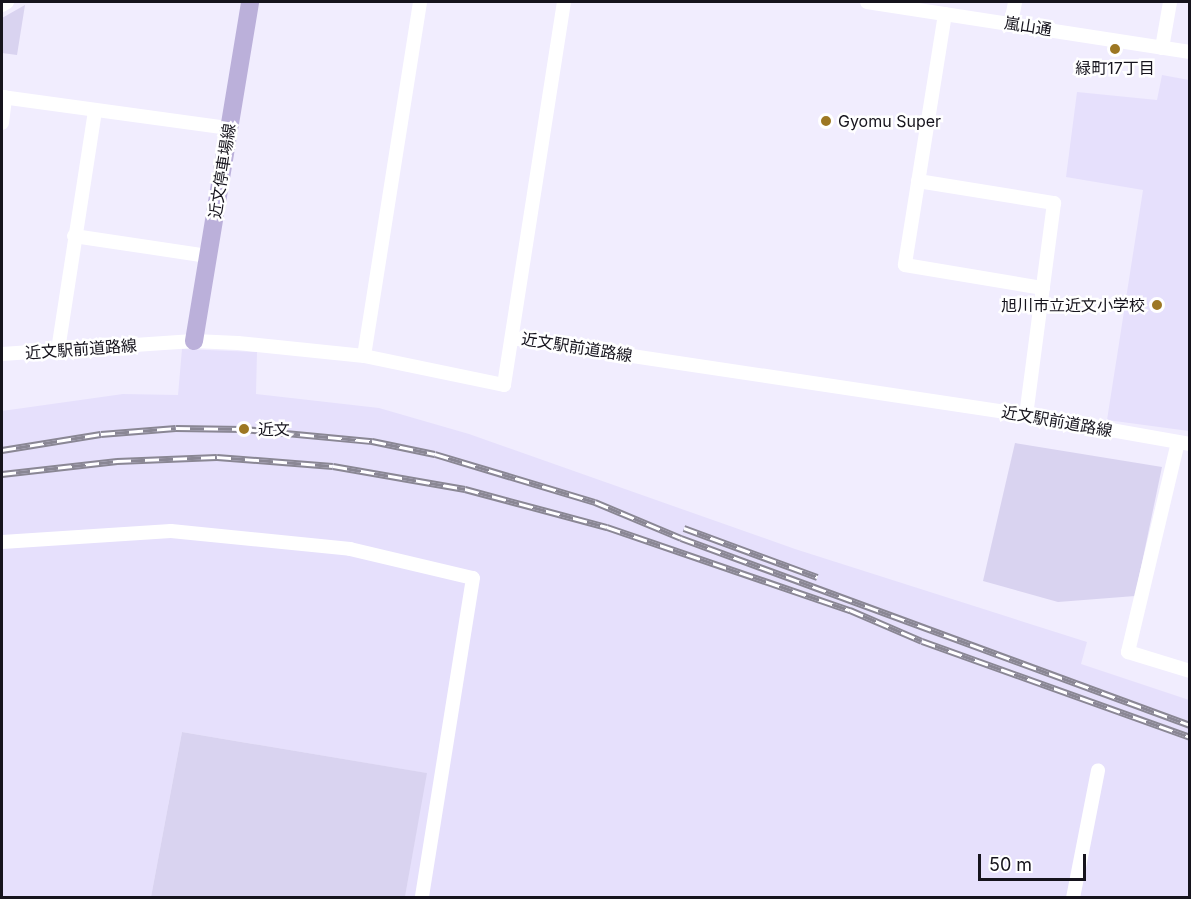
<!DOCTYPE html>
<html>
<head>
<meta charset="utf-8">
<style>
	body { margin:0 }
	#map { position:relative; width:1191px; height:899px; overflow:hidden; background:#f1edfe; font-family:Inter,"Noto Sans JP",sans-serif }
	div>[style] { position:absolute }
	.built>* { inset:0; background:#e6e0fc }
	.green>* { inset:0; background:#d9d3f0 }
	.minor>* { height:14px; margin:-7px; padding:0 7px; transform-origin:7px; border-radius:7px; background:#fff }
	.major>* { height:18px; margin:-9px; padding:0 9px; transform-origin:9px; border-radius:9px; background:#bbb0da }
	.rail>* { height:7px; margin-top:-3.5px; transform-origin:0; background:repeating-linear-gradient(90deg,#fff 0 14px,#8a8794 0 28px); box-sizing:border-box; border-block:2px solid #8a8794 }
	.dots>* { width:16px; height:16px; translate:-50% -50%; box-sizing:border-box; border:3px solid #fff; border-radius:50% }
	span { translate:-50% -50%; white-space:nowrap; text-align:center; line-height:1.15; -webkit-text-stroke:5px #fff; paint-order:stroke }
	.street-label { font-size:16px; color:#16141d }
	.poi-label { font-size:16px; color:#16141d }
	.left { translate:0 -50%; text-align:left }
	.right { translate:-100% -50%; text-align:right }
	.frame { position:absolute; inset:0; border:3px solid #16141d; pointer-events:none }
	.scale { position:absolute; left:978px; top:854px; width:108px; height:27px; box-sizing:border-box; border:3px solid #16141d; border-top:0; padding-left:8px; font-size:18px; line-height:21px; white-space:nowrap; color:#16141d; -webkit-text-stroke:4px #fff; paint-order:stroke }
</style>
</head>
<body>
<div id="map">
	<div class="built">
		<div style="clip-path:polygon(1162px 75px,1189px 80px,1189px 431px,1107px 420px,1143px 190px,1066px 177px,1077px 92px,1157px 100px)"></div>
		<div style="clip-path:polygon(182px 349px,257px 352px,256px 394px,379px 408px,469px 434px,795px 549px,1087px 642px,1081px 664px,1189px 700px,1189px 897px,405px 897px,426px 773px,182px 732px,151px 897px,2px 898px,2px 411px,123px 394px,178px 395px)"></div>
	</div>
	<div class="green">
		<div style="clip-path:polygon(25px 5px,17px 55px,2px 53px,2px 18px)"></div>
		<div style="clip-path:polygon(1015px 443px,1162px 467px,1135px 596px,1058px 602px,983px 581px)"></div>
		<div style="clip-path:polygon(182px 732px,427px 773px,405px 897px,151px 897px)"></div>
	</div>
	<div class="minor">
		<div style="left:867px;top:2px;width:327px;rotate:8.8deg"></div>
		<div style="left:2px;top:5px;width:6px;rotate:-31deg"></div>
		<div style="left:945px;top:14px;width:254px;rotate:99.1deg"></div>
		<div style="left:905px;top:265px;width:140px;rotate:9.5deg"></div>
		<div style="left:1011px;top:23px;width:21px;rotate:-79deg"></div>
		<div style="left:1162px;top:48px;width:47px;rotate:-80.1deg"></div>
		<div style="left:2px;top:97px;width:229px;rotate:7.8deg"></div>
		<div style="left:2px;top:123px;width:26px;rotate:-83deg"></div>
		<div style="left:918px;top:181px;width:138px;rotate:9.2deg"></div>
		<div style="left:1054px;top:203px;width:214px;rotate:97.5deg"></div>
		<div style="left:74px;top:236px;width:135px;rotate:8.5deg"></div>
		<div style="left:512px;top:338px;width:520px;rotate:8.52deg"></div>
		<div style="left:1026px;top:415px;width:167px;rotate:10deg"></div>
		<div style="left:58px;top:350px;width:242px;rotate:-81.2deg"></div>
		<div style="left:2px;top:354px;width:192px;rotate:-3.9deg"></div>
		<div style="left:194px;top:341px;width:44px;rotate:2.6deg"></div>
		<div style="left:238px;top:343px;width:127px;rotate:5.9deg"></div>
		<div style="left:364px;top:356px;width:143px;rotate:11.7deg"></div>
		<div style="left:504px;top:385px;width:388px;rotate:-81.1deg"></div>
		<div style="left:364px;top:356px;width:358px;rotate:-81deg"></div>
		<div style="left:1178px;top:442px;width:216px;rotate:103.4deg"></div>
		<div style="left:1128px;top:652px;width:65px;rotate:17deg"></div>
		<div style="left:2px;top:542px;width:169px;rotate:-3.7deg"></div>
		<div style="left:171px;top:531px;width:180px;rotate:5.7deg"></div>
		<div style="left:350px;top:549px;width:126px;rotate:13.3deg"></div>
		<div style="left:473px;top:578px;width:324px;rotate:99.1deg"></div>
		<div style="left:1073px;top:898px;width:130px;rotate:-78.9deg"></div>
	</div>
	<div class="major">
		<div style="left:194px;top:341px;width:344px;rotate:-80.6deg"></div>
	</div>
	<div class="rail">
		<div style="left:2px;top:450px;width:100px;rotate:-9.2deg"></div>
		<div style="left:101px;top:434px;width:75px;rotate:-4.6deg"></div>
		<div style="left:176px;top:428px;width:68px;rotate:0.8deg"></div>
		<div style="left:244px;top:429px;width:129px;rotate:5.4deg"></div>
		<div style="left:372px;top:441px;width:64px;rotate:11.7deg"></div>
		<div style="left:435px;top:454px;width:167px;rotate:16.7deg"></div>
		<div style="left:595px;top:502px;width:93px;rotate:22.7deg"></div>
		<div style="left:681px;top:538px;width:542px;rotate:20.17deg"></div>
		<div style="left:2px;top:474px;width:116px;rotate:-6.4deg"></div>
		<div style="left:117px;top:461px;width:100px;rotate:-2.3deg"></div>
		<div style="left:217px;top:457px;width:116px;rotate:4.4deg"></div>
		<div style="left:333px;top:466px;width:134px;rotate:9.9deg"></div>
		<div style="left:465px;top:489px;width:147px;rotate:15deg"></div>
		<div style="left:607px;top:527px;width:257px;rotate:18.9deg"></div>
		<div style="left:850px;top:610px;width:78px;rotate:23.3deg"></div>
		<div style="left:922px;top:641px;width:285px;rotate:19.7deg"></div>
		<div style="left:684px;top:528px;width:142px;rotate:20.2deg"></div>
	</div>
	<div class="dots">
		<div style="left:1115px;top:49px;background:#9d7723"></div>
		<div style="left:826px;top:121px;background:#9d7723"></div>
		<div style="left:1157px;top:305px;background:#9d7723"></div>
		<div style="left:244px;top:429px;background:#9d7723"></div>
	</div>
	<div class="street-label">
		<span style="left:1028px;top:26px;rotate:9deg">嵐山通</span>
		<span style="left:222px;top:171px;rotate:-81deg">近文停車場線</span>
		<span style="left:577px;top:347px;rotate:9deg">近文駅前道路線</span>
		<span style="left:81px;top:349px;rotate:-4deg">近文駅前道路線</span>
		<span style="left:1057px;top:421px;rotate:10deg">近文駅前道路線</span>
	</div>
	<div class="poi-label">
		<span style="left:1115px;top:68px">緑町17丁目</span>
		<span class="left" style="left:838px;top:121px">Gyomu Super</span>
		<span class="right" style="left:1145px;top:305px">旭川市立近文小学校</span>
		<span class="left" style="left:258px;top:429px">近文</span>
	</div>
	<div class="frame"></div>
	<div class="scale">50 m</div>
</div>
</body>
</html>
